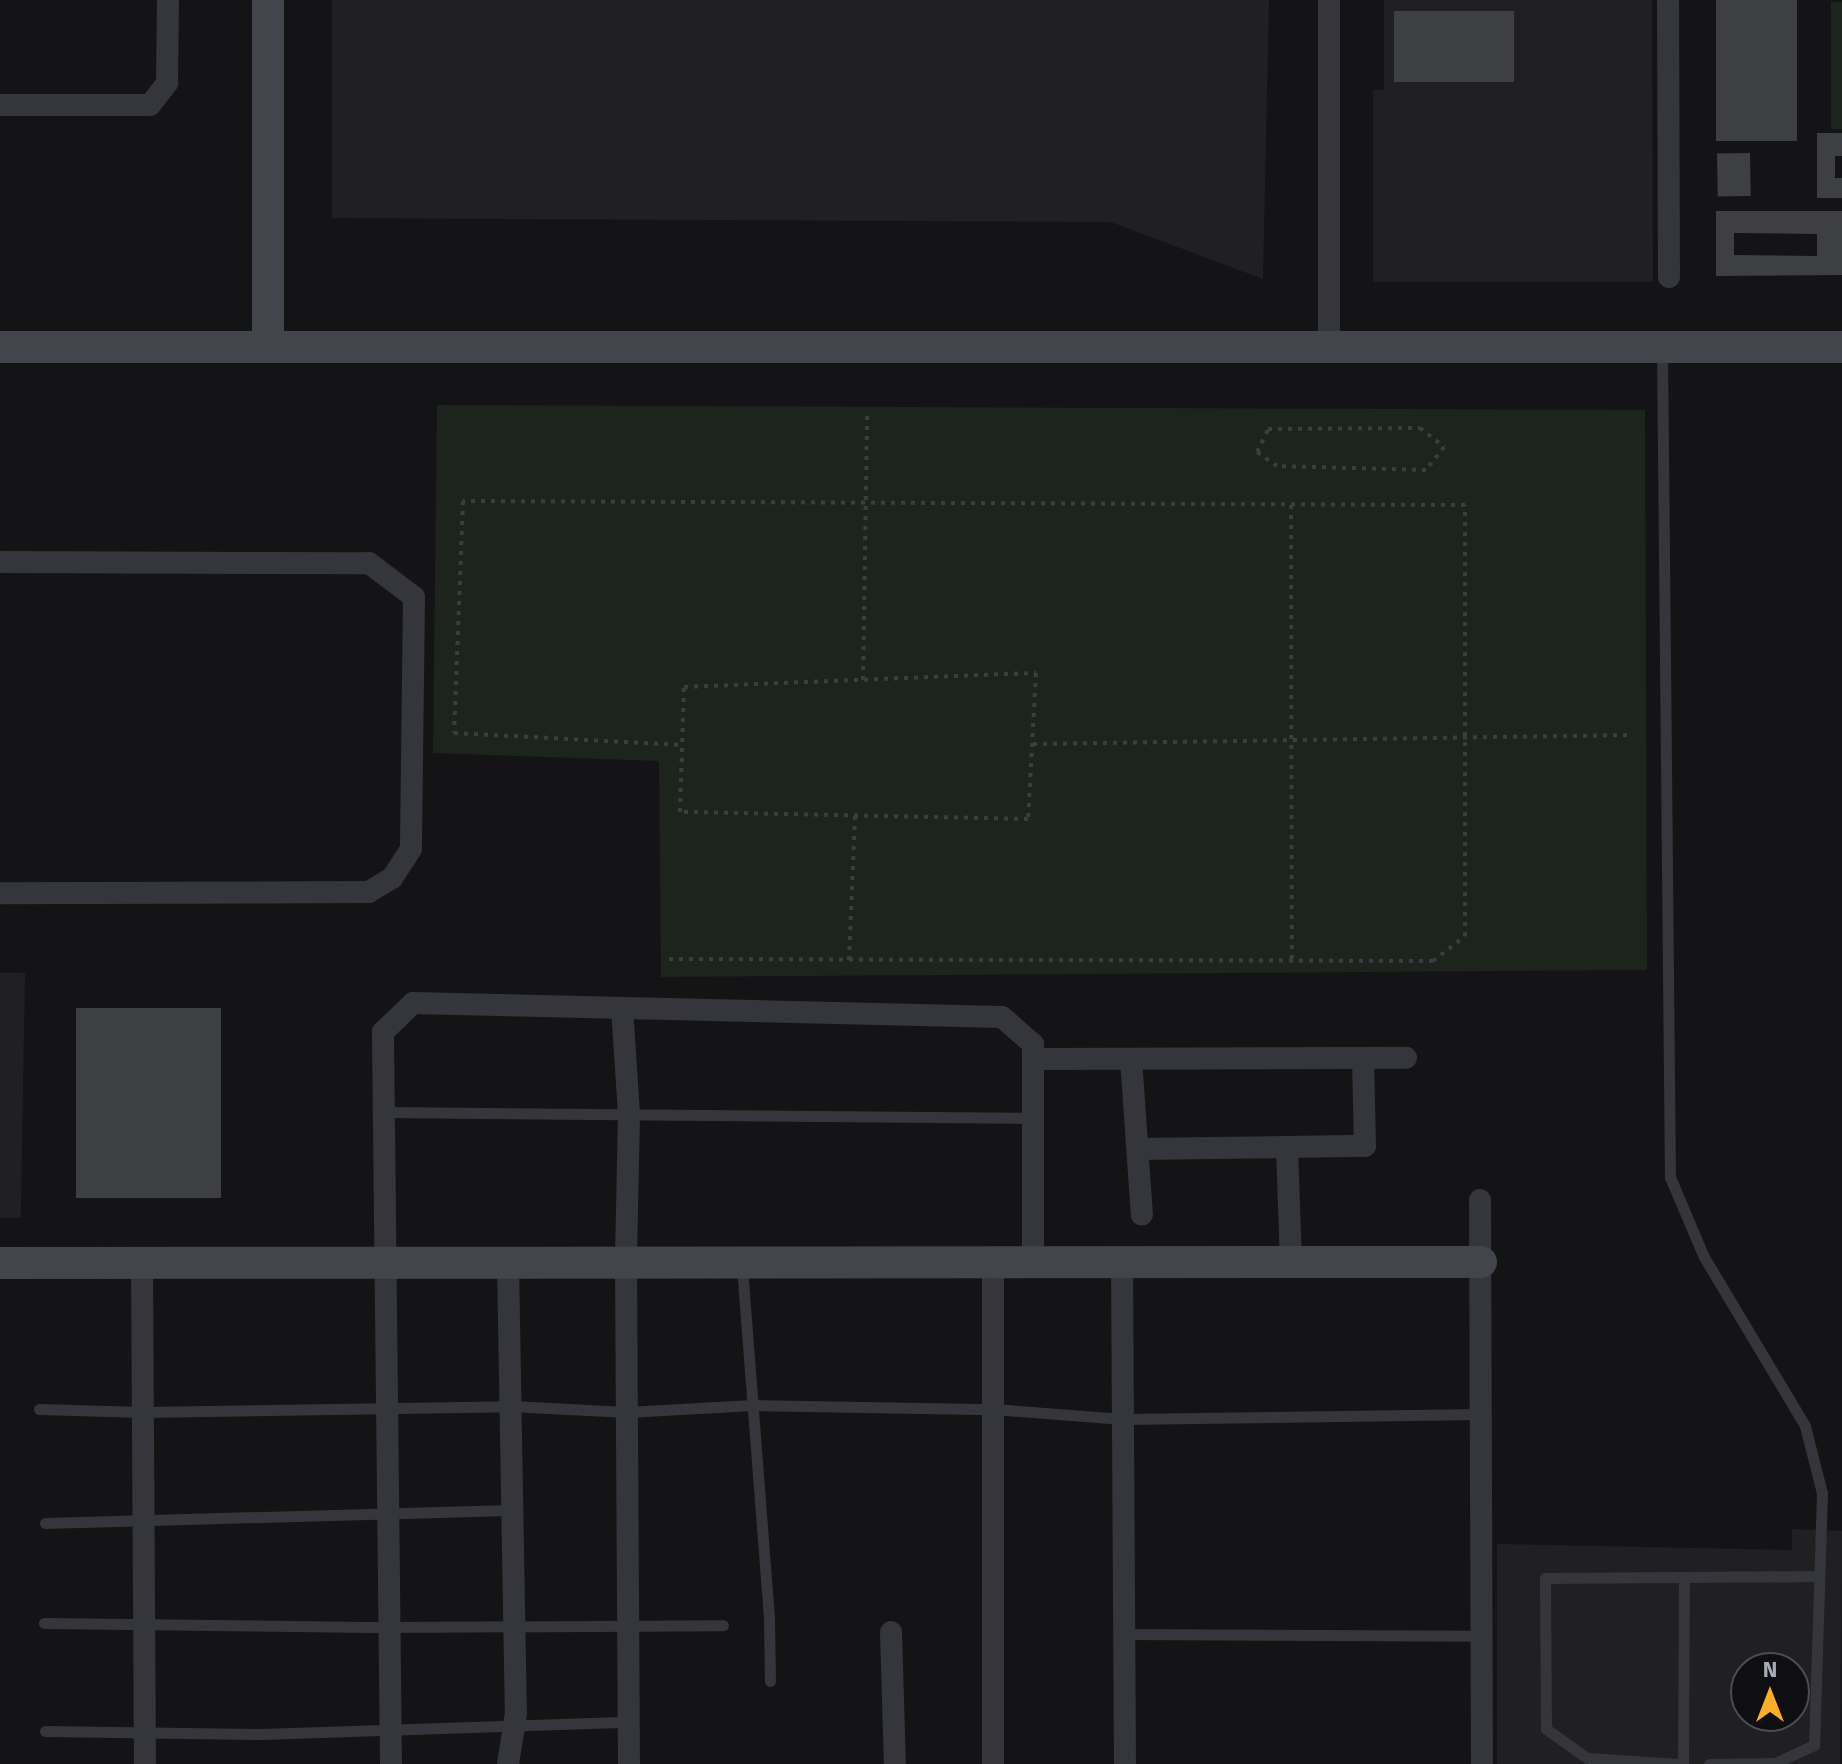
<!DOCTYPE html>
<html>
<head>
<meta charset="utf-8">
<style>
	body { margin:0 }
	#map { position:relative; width:1842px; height:1764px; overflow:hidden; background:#141416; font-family:"Fira Sans",sans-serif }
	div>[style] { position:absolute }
	.built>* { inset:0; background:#202023; transform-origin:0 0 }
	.green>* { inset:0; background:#1c241d; transform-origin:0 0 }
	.building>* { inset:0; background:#3e3f43; transform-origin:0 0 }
	.path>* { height:4px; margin-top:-2px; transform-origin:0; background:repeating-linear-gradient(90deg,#3b3d42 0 4px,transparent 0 10px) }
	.lane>* { height:11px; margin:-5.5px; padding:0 5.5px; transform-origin:5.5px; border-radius:5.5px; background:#35363b }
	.street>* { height:22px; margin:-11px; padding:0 11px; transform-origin:11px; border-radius:11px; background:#35363b }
	.secondary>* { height:32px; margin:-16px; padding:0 16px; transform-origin:16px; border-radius:16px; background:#42454b }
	span { translate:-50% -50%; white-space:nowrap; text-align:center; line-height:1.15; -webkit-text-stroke:8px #0f0f11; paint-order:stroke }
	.north { position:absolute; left:1730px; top:1652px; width:80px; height:80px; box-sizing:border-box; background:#0f0f11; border:2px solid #4b4d53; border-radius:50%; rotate:0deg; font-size:22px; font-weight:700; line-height:32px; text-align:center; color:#a5abb7 }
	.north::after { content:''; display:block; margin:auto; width:28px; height:36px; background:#fcae26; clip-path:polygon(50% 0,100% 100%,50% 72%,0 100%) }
</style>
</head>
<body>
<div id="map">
	<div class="built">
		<div style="clip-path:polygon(332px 0,1269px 0,1263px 279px,1111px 222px,332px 218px)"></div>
		<div style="clip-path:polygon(1384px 0,1652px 0,1653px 282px,1373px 282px,1373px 90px,1384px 90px)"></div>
		<div style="left:25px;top:973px;width:245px;height:25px;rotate:91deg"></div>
		<div style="clip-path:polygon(evenodd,1792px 1529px,1842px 1531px,1840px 1764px,1497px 1764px,1497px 1544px,1792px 1550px,1792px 1529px,1746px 1668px,1794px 1668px,1794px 1716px,1746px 1716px,1746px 1668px)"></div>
	</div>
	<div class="green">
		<div style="left:1831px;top:2px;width:11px;height:127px"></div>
		<div style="clip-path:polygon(437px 405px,1645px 410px,1647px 970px,661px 977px,659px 761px,433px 753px)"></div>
	</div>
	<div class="building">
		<div style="left:1716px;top:0;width:81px;height:141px"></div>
		<div style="left:1394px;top:11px;width:120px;height:71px"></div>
		<div style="clip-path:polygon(1817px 133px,1842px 133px,1842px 156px,1835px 156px,1835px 178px,1842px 178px,1842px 198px,1817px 198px)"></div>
		<div style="left:1750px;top:153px;width:43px;height:33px;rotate:89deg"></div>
		<div style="clip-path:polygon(evenodd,1716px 211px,1842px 211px,1842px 275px,1716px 276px,1716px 211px,1734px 233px,1817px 234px,1817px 256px,1734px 255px,1734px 233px)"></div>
		<div style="left:76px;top:1008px;width:145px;height:190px"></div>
	</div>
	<div class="path">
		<div style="left:1420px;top:428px;width:31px;rotate:38deg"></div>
		<div style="left:1444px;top:447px;width:29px;rotate:128deg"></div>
		<div style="left:1426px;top:470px;width:149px;rotate:-178.5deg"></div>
		<div style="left:1277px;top:466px;width:24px;rotate:-145deg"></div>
		<div style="left:1257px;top:452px;width:25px;rotate:-64deg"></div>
		<div style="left:1268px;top:429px;width:152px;rotate:-0.4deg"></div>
		<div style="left:1291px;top:505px;width:456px;rotate:89.9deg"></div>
		<div style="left:1036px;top:673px;width:146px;rotate:93.1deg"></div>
		<div style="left:1028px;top:819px;width:348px;rotate:-178.8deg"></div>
		<div style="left:680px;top:812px;width:125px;rotate:-88.2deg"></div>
		<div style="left:684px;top:687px;width:352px;rotate:-2.3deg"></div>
		<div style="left:863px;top:680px;width:266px;rotate:-89.1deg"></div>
		<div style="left:1033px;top:744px;width:599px;rotate:-0.86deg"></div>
		<div style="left:669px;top:959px;width:764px;rotate:0.15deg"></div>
		<div style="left:1433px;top:961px;width:41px;rotate:-38deg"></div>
		<div style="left:1465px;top:936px;width:431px;rotate:-90deg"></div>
		<div style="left:1465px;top:505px;width:1002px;rotate:-179.77deg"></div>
		<div style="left:463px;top:501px;width:232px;rotate:92.2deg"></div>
		<div style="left:454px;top:733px;width:228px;rotate:3deg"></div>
		<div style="left:849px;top:960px;width:144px;rotate:-87.6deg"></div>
	</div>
	<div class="lane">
		<div style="left:1662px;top:348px;width:829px;rotate:89.45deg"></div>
		<div style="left:1670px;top:1177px;width:87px;rotate:67deg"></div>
		<div style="left:1704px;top:1257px;width:197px;rotate:59.1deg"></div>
		<div style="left:1805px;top:1426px;width:69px;rotate:75.8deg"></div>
		<div style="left:1822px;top:1493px;width:252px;rotate:91.8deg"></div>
		<div style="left:1814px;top:1745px;width:43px;rotate:155.2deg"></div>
		<div style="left:1775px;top:1763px;width:66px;rotate:179.1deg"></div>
		<div style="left:384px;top:1112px;width:649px;rotate:0.53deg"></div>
		<div style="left:742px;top:1267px;width:353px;rotate:85.6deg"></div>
		<div style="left:769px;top:1619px;width:62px;rotate:89.1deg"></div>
		<div style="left:39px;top:1409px;width:104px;rotate:1.7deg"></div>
		<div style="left:143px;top:1412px;width:367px;rotate:-0.9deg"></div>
		<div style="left:510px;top:1406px;width:117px;rotate:2.9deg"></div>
		<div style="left:627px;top:1412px;width:126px;rotate:-3.2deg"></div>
		<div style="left:753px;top:1405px;width:240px;rotate:1deg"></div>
		<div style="left:993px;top:1409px;width:130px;rotate:4.4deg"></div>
		<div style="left:1123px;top:1419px;width:358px;rotate:-0.8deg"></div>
		<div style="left:45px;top:1523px;width:467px;rotate:-1.6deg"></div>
		<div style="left:44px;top:1623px;width:345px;rotate:0.7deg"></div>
		<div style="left:389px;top:1627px;width:334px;rotate:-0.3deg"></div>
		<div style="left:1124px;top:1634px;width:358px;rotate:0.3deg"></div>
		<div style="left:45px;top:1731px;width:217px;rotate:0.8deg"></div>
		<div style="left:262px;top:1734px;width:367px;rotate:-1.9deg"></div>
		<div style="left:1679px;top:1764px;width:92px;rotate:-176.3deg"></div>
		<div style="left:1587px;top:1758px;width:50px;rotate:-144.7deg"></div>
		<div style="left:1546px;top:1729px;width:151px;rotate:-90.4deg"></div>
		<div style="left:1545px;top:1578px;width:274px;rotate:-0.4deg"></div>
		<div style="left:1683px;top:1764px;width:185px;rotate:-89.7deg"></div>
	</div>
	<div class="street">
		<div style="left:1668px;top:0;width:277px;rotate:89.8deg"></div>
		<div style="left:0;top:105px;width:150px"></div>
		<div style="left:150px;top:105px;width:28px;rotate:-52deg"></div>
		<div style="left:167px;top:83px;width:83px;rotate:-89.3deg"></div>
		<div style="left:1329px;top:346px;width:346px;rotate:-90deg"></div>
		<div style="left:0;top:562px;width:369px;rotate:0.2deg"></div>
		<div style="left:369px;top:563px;width:56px;rotate:37.1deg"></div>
		<div style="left:414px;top:597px;width:252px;rotate:90.7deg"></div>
		<div style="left:411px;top:849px;width:35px;rotate:123deg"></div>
		<div style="left:392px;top:878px;width:27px;rotate:149deg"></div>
		<div style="left:369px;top:892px;width:369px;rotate:179.8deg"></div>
		<div style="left:622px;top:1008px;width:106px;rotate:86.2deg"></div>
		<div style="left:629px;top:1114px;width:149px;rotate:91.2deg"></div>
		<div style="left:626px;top:1263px;width:501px;rotate:89.66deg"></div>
		<div style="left:1033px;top:1059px;width:373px;rotate:-0.2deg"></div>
		<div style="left:1131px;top:1059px;width:156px;rotate:86deg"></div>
		<div style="left:1287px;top:1148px;width:114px;rotate:88deg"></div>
		<div style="left:1138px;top:1149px;width:227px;rotate:-0.8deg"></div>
		<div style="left:1365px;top:1146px;width:88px;rotate:-91.3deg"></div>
		<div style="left:1480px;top:1200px;width:564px;rotate:89.8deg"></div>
		<div style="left:993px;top:1262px;width:502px;rotate:90deg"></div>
		<div style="left:1122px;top:1262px;width:502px;rotate:89.66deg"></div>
		<div style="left:142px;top:1263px;width:501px;rotate:89.66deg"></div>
		<div style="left:508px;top:1263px;width:450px;rotate:89deg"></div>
		<div style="left:516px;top:1713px;width:52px;rotate:98.9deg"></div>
		<div style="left:891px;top:1632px;width:132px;rotate:88.3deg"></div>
		<div style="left:391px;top:1764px;width:732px;rotate:-90.63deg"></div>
		<div style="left:383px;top:1032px;width:42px;rotate:-44deg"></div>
		<div style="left:413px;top:1003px;width:589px;rotate:1.36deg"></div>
		<div style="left:1002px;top:1017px;width:41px;rotate:41.1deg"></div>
		<div style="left:1033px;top:1044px;width:218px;rotate:90deg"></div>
	</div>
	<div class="secondary">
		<div style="left:268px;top:0;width:346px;rotate:90deg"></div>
		<div style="left:0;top:347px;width:1842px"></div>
		<div style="left:0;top:1263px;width:1481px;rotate:-0.04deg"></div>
	</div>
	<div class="north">N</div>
</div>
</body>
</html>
